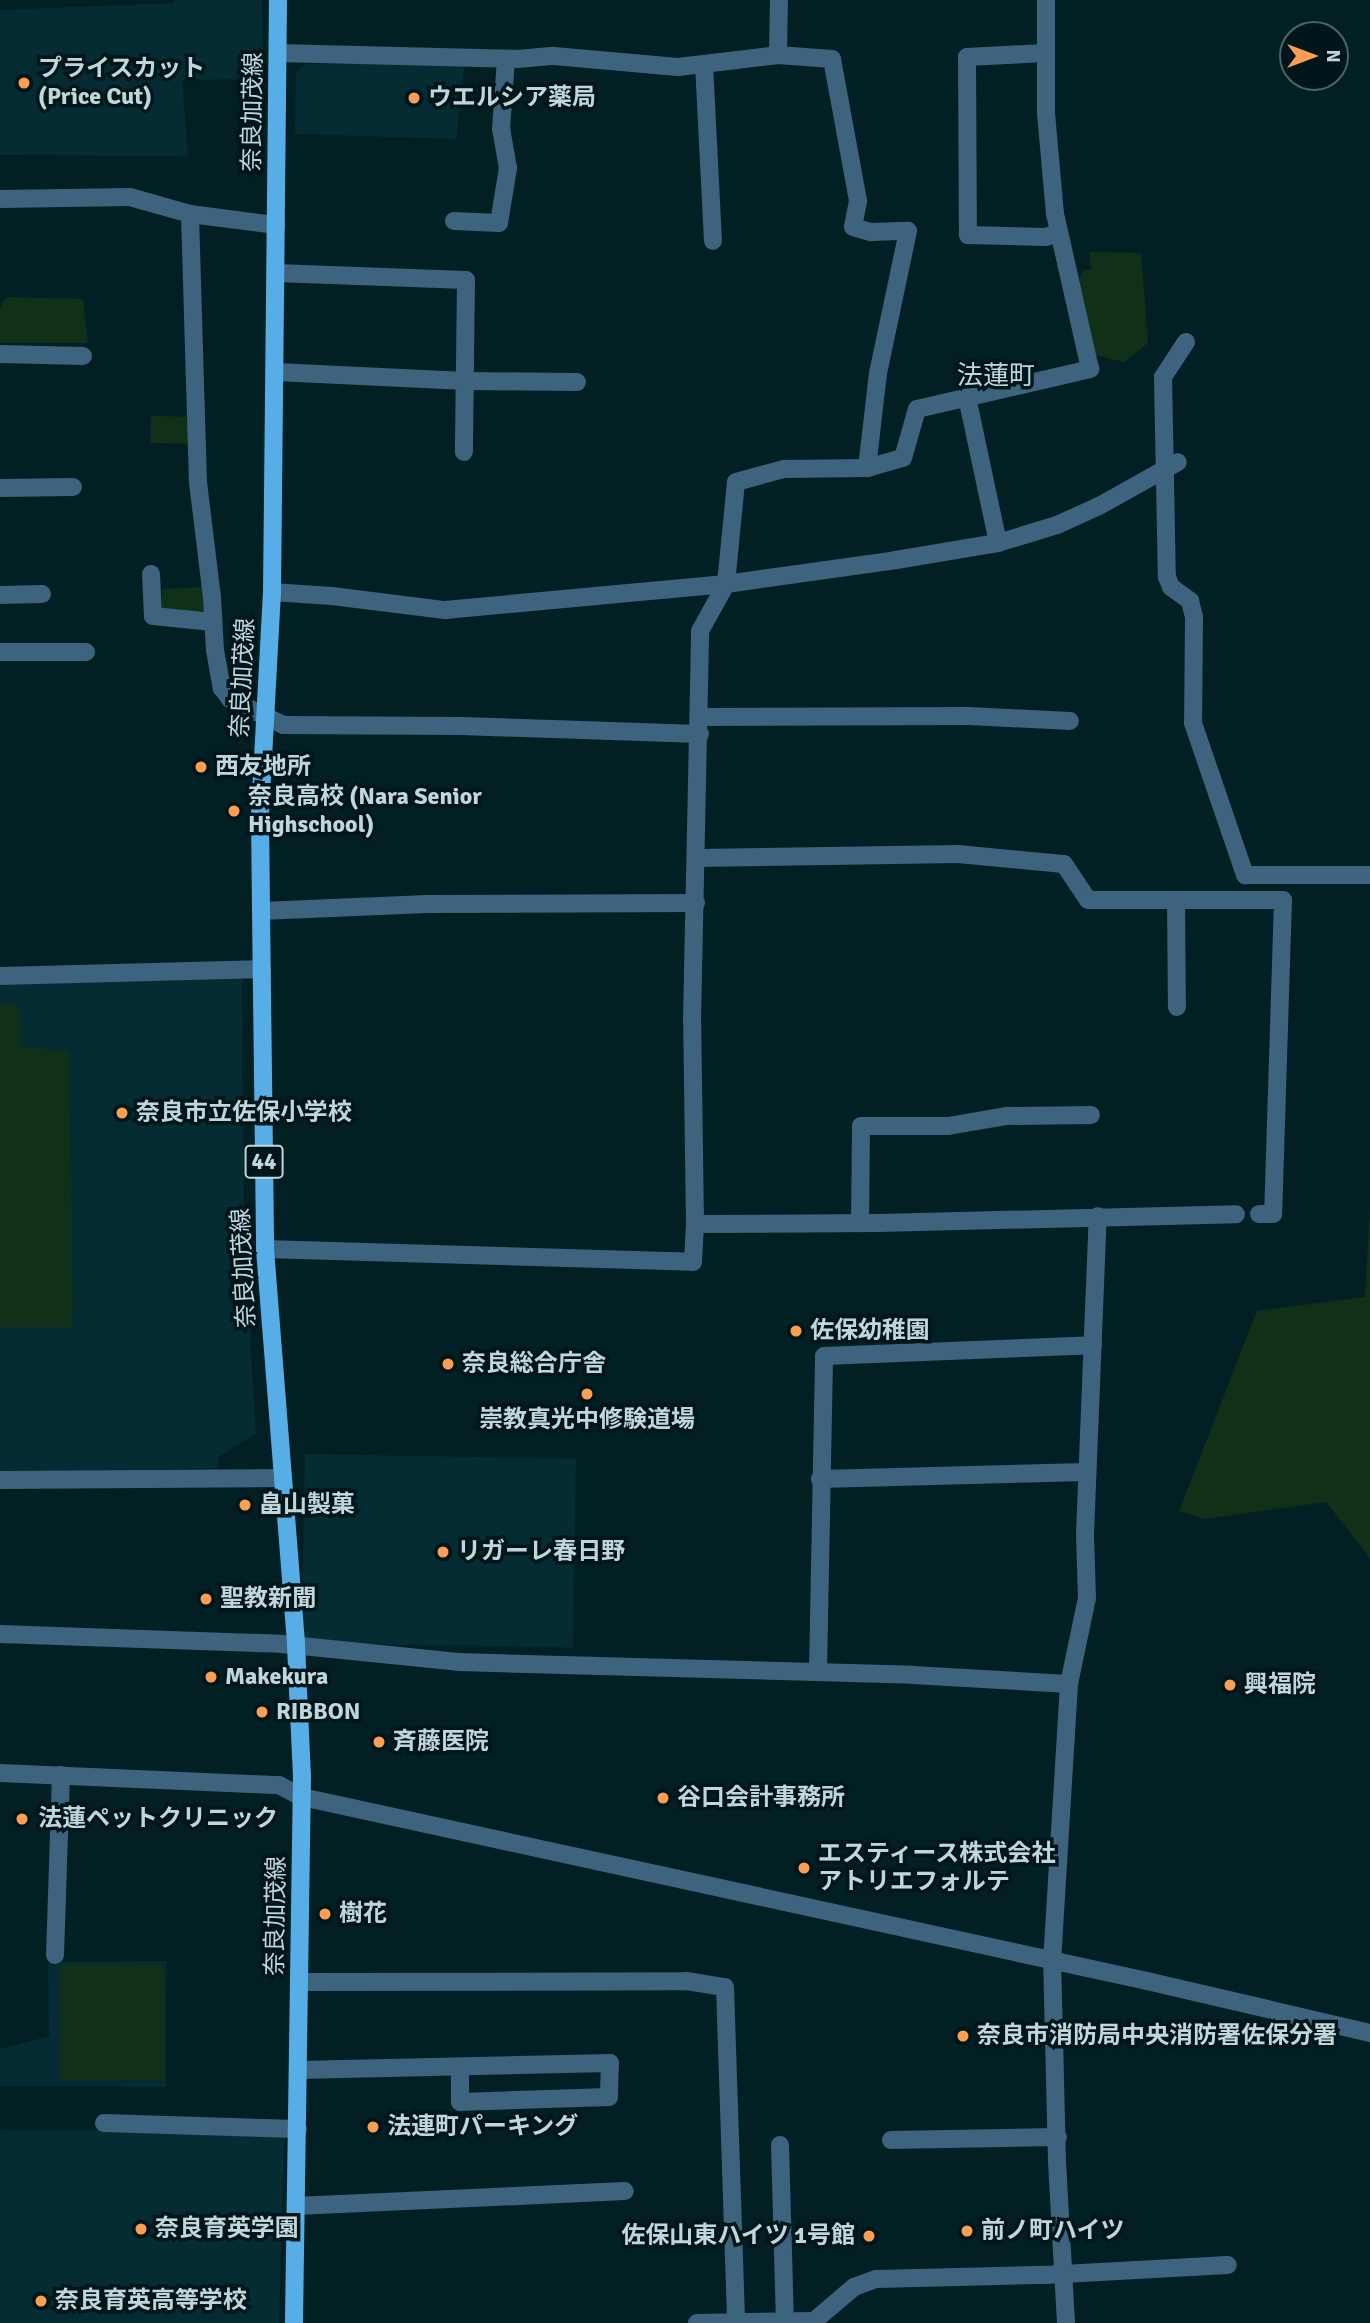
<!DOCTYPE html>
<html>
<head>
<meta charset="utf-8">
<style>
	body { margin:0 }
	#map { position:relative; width:1370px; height:2323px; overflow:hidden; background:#022024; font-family:Signika,"Noto Sans JP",sans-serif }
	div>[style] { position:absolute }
	.built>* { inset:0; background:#042c32; transform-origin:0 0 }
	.green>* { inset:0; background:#103118; transform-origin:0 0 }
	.minor>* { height:18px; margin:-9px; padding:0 9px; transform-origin:9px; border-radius:9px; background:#3d637f }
	.major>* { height:18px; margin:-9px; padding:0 9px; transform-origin:9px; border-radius:9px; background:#57ade6 }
	.dots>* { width:19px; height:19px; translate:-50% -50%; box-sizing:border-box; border:4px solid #00161b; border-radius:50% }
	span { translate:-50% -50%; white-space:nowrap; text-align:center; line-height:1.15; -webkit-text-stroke:7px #00161b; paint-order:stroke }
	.shield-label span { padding:2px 5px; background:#00161b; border:2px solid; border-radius:5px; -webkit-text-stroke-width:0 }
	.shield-label { font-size:23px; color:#c1d6da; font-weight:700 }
	.poi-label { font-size:24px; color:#c1d6da; font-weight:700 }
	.left { translate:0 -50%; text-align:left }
	.right { translate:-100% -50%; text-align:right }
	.street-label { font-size:24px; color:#c1d6da }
	.neighbourhood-label { font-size:26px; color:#c1d6da }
	.north { position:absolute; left:1279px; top:21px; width:70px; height:70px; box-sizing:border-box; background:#00161b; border:2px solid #4d6367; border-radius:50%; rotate:90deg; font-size:19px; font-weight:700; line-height:28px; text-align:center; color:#c1d6da }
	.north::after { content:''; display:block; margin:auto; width:24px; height:32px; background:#fc9e52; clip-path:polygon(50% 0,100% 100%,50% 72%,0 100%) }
</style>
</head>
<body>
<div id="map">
	<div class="built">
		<div style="clip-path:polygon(175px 0,262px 0,263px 79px,182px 80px,188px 156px,0 155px,0 10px,174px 3px)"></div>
		<div style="clip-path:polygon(465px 61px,456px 139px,295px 134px,296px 72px,306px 64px)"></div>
		<div style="clip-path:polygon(242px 977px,244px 1241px,256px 1434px,218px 1457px,219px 1468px,0 1473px,0 984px)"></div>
		<div style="left:305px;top:1454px;width:271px;height:189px;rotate:1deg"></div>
		<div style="clip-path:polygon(167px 1961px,166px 2087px,0 2086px,0 2049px,49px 2036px,48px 1962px)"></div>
		<div style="clip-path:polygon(0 2130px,196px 2131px,284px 2135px,279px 2323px,0 2323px)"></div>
	</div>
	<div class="green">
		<div style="clip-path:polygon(1089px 252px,1141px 253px,1148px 343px,1124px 362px,1096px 355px,1079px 279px,1084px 270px,1091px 270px)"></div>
		<div style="clip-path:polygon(5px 297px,83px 299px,88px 343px,0 343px,0 310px)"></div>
		<div style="left:151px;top:416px;width:42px;height:27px;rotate:1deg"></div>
		<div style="clip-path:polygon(204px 587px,213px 616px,162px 610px,162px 589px)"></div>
		<div style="clip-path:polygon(0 1005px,19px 1005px,21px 1047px,69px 1051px,73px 1327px,0 1327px)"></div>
		<div style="clip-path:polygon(1370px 1208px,1370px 1558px,1326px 1502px,1204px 1519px,1179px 1511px,1257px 1311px,1365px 1297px)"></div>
		<div style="left:61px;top:1965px;width:103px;height:115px"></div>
	</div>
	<div class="minor">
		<div style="left:278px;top:53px;width:239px;rotate:1.4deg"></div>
		<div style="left:517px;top:59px;width:37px;rotate:-5deg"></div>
		<div style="left:554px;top:56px;width:124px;rotate:5.1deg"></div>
		<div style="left:678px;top:67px;width:101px;rotate:-6.8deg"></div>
		<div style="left:778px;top:55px;width:54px;rotate:4.2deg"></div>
		<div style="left:832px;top:59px;width:144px;rotate:79.6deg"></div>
		<div style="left:858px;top:201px;width:26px;rotate:101deg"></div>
		<div style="left:853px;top:227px;width:19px;rotate:16deg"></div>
		<div style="left:871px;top:232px;width:37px;rotate:-2deg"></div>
		<div style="left:908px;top:231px;width:145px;rotate:101.9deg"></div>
		<div style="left:878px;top:373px;width:96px;rotate:96.6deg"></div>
		<div style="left:1045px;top:53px;width:78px;rotate:177.1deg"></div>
		<div style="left:967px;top:57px;width:178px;rotate:89.7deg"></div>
		<div style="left:968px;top:235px;width:77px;rotate:1.5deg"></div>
		<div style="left:1045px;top:237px;width:12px;rotate:-14deg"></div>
		<div style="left:778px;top:55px;width:55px;rotate:-89deg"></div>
		<div style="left:704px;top:64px;width:177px;rotate:87.1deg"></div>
		<div style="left:0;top:199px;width:130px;rotate:-0.9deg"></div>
		<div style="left:130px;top:197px;width:62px;rotate:15.8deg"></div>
		<div style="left:190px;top:214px;width:87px;rotate:7.3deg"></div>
		<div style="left:190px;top:214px;width:268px;rotate:88.3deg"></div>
		<div style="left:198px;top:482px;width:116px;rotate:83.1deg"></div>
		<div style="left:212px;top:597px;width:53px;rotate:86.8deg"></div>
		<div style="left:215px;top:650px;width:39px;rotate:80deg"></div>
		<div style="left:222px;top:688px;width:14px;rotate:54deg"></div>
		<div style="left:230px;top:699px;width:59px;rotate:26.1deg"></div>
		<div style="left:283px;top:725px;width:178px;rotate:0.3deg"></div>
		<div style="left:461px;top:726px;width:239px;rotate:1.9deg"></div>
		<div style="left:454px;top:221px;width:45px;rotate:2.5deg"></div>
		<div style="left:499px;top:223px;width:56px;rotate:-80.7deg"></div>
		<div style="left:508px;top:168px;width:40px;rotate:-100deg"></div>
		<div style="left:501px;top:129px;width:70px;rotate:-85.9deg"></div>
		<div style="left:276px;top:273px;width:190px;rotate:2.1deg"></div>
		<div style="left:466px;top:280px;width:172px;rotate:90.7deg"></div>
		<div style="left:1186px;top:342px;width:42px;rotate:123.3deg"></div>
		<div style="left:1163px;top:377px;width:200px;rotate:88.9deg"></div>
		<div style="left:1167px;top:577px;width:11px;rotate:68deg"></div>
		<div style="left:1171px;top:587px;width:24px;rotate:36deg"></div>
		<div style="left:1190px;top:601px;width:16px;rotate:76deg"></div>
		<div style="left:1194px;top:617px;width:106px;rotate:90.5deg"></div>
		<div style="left:1193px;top:723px;width:161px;rotate:71.1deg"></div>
		<div style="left:1245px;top:875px;width:125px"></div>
		<div style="left:0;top:354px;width:83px;rotate:1.4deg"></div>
		<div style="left:276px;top:372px;width:190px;rotate:2.7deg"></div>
		<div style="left:466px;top:381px;width:111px;rotate:0.5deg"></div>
		<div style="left:967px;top:397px;width:149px;rotate:78deg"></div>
		<div style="left:0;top:488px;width:73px;rotate:-0.8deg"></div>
		<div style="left:151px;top:574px;width:42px;rotate:87.3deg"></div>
		<div style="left:153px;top:616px;width:60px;rotate:5.7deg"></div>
		<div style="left:272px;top:592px;width:60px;rotate:3.8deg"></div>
		<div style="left:332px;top:596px;width:114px;rotate:7.1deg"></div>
		<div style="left:445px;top:610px;width:282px;rotate:-5.3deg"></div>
		<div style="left:726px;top:584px;width:172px;rotate:-8deg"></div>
		<div style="left:896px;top:560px;width:103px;rotate:-9.5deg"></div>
		<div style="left:998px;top:543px;width:62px;rotate:-17deg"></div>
		<div style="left:1057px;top:525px;width:46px;rotate:-24.3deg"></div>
		<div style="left:1099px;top:506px;width:90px;rotate:-29.1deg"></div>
		<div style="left:0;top:595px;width:42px;rotate:-1.4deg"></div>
		<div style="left:0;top:652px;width:86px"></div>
		<div style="left:700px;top:717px;width:269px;rotate:-0.2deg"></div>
		<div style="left:969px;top:716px;width:101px;rotate:2.8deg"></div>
		<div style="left:697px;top:858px;width:261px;rotate:-0.9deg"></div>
		<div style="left:958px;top:854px;width:106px;rotate:5.4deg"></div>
		<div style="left:1064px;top:864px;width:43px;rotate:56.3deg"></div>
		<div style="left:1088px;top:900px;width:195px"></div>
		<div style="left:1283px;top:900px;width:314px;rotate:91.8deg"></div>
		<div style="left:1273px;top:1214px;width:14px;rotate:180deg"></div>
		<div style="left:1176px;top:901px;width:106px;rotate:89.5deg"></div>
		<div style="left:261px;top:911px;width:166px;rotate:-2.4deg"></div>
		<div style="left:427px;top:904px;width:269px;rotate:-0.2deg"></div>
		<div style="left:0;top:976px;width:262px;rotate:-1.5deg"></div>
		<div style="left:860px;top:1223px;width:97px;rotate:-89.4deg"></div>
		<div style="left:861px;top:1126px;width:87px"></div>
		<div style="left:948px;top:1126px;width:60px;rotate:-9.6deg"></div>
		<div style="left:1007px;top:1116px;width:84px;rotate:-0.7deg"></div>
		<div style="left:695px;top:1224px;width:184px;rotate:-0.3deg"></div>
		<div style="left:879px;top:1223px;width:357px;rotate:-1.4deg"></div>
		<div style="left:265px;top:1249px;width:428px;rotate:1.7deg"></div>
		<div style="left:693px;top:1262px;width:38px;rotate:-87deg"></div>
		<div style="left:695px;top:1224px;width:204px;rotate:-90.8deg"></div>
		<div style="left:692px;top:1020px;width:389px;rotate:-88.8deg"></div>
		<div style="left:700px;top:631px;width:54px;rotate:-61deg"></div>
		<div style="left:726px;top:584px;width:102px;rotate:-84.4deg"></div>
		<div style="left:736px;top:482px;width:50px;rotate:-15.2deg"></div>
		<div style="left:784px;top:469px;width:83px;rotate:-0.7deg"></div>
		<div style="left:867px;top:468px;width:37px;rotate:-16deg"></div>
		<div style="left:903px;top:458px;width:51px;rotate:-74.1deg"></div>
		<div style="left:917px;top:409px;width:178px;rotate:-13deg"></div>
		<div style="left:1090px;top:369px;width:159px;rotate:-102.7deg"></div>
		<div style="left:1055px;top:214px;width:100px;rotate:-95.1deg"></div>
		<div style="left:1046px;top:114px;width:114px;rotate:-90deg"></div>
		<div style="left:820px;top:1479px;width:267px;rotate:-1.5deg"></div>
		<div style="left:0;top:1480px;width:282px;rotate:-0.4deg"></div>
		<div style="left:0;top:1634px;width:282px;rotate:2deg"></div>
		<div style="left:282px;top:1644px;width:177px;rotate:5.8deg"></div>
		<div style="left:458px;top:1662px;width:455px;rotate:1.6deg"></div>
		<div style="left:913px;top:1675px;width:156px;rotate:3.3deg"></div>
		<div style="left:818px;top:1672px;width:316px;rotate:-88.9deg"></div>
		<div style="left:824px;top:1356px;width:269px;rotate:-2.3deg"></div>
		<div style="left:0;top:1773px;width:279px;rotate:2.5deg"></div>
		<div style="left:279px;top:1785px;width:26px;rotate:28deg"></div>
		<div style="left:302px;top:1797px;width:865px;rotate:12.28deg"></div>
		<div style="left:1147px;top:1981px;width:229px;rotate:13.1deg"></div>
		<div style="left:55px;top:1955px;width:180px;rotate:-88.1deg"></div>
		<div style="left:300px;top:1982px;width:386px;rotate:-0.1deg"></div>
		<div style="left:686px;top:1981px;width:39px;rotate:9deg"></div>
		<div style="left:725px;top:1987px;width:335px;rotate:88.1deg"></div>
		<div style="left:298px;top:2070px;width:312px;rotate:-1.3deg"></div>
		<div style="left:610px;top:2063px;width:34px;rotate:92deg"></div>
		<div style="left:609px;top:2097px;width:149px;rotate:178.1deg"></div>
		<div style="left:460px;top:2102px;width:35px;rotate:-90deg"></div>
		<div style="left:104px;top:2123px;width:194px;rotate:1.8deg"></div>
		<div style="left:891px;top:2140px;width:167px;rotate:-1deg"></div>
		<div style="left:780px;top:2145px;width:177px;rotate:88.4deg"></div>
		<div style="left:296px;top:2206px;width:329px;rotate:-2.6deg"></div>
		<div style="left:697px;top:2323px;width:117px;rotate:-1deg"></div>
		<div style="left:814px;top:2321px;width:52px;rotate:-40.4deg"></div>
		<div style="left:854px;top:2287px;width:23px;rotate:-20deg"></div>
		<div style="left:876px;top:2279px;width:169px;rotate:-1.4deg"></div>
		<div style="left:1045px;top:2275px;width:183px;rotate:-3.1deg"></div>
		<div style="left:1066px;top:2323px;width:162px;rotate:-93.2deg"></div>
		<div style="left:1057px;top:2161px;width:199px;rotate:-91.4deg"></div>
		<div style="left:1052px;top:1962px;width:279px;rotate:-86.5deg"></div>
		<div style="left:1069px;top:1684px;width:88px;rotate:-78.2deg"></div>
		<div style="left:1087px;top:1598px;width:64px;rotate:-91.8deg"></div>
		<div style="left:1085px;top:1534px;width:318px;rotate:-87.7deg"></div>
	</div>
	<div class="major">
		<div style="left:278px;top:0;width:592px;rotate:90.58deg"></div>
		<div style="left:272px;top:592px;width:222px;rotate:93.1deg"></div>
		<div style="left:260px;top:814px;width:97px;rotate:89.4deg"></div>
		<div style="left:261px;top:911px;width:338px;rotate:89.3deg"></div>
		<div style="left:265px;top:1249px;width:397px;rotate:85.5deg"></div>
		<div style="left:296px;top:1645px;width:131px;rotate:87.4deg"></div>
		<div style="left:302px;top:1776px;width:547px;rotate:90.84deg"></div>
	</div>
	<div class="dots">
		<div style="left:24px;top:83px;background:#fc9e52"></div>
		<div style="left:414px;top:98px;background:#fc9e52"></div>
		<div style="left:201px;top:767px;background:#fc9e52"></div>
		<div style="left:234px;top:811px;background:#fc9e52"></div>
		<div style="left:122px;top:1113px;background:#fc9e52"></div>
		<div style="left:796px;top:1331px;background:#fc9e52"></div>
		<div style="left:448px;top:1364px;background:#fc9e52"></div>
		<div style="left:587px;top:1394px;background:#fc9e52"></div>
		<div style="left:245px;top:1505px;background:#fc9e52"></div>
		<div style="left:443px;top:1552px;background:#fc9e52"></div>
		<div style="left:206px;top:1599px;background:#fc9e52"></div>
		<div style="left:211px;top:1677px;background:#fc9e52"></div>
		<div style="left:1230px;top:1685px;background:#fc9e52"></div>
		<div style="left:262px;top:1712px;background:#fc9e52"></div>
		<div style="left:379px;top:1742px;background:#fc9e52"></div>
		<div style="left:663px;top:1798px;background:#fc9e52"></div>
		<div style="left:22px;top:1819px;background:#fc9e52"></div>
		<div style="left:804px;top:1868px;background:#fc9e52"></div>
		<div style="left:325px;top:1914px;background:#fc9e52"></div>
		<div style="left:963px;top:2036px;background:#fc9e52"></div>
		<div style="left:373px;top:2127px;background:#fc9e52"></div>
		<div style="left:141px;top:2229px;background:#fc9e52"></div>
		<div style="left:967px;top:2231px;background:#fc9e52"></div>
		<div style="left:869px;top:2236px;background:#fc9e52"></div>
		<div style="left:41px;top:2301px;background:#fc9e52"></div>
	</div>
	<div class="shield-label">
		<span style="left:264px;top:1162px">44</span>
	</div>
	<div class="poi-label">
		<span class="left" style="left:38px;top:83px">プライスカット<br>(Price Cut)</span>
		<span class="left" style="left:428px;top:98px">ウエルシア薬局</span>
		<span class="left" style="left:215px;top:767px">西友地所</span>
		<span class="left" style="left:248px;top:811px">奈良高校 (Nara Senior<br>Highschool)</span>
		<span class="left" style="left:136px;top:1113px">奈良市立佐保小学校</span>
		<span class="left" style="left:810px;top:1331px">佐保幼稚園</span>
		<span class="left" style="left:462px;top:1364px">奈良総合庁舎</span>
		<span style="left:587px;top:1420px">崇教真光中修験道場</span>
		<span class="left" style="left:259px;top:1505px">畠山製菓</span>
		<span class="left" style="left:457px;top:1552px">リガーレ春日野</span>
		<span class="left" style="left:220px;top:1599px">聖教新聞</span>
		<span class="left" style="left:225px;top:1677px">Makekura</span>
		<span class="left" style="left:1244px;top:1685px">興福院</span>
		<span class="left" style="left:276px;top:1712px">RIBBON</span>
		<span class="left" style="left:393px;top:1742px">斉藤医院</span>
		<span class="left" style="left:677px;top:1798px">谷口会計事務所</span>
		<span class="left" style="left:38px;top:1819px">法蓮ペットクリニック</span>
		<span class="left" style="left:818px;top:1868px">エスティース株式会社<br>アトリエフォルテ</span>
		<span class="left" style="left:339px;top:1914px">樹花</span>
		<span class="left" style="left:977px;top:2036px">奈良市消防局中央消防署佐保分署</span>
		<span class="left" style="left:387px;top:2127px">法連町パーキング</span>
		<span class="left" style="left:155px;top:2229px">奈良育英学園</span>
		<span class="left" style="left:981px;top:2231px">前ノ町ハイツ</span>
		<span class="right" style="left:855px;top:2236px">佐保山東ハイツ 1号館</span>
		<span class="left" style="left:55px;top:2301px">奈良育英高等学校</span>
	</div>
	<div class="street-label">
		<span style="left:253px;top:112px;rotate:-89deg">奈良加茂線</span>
		<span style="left:243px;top:678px;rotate:-87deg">奈良加茂線</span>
		<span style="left:244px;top:1268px;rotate:-93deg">奈良加茂線</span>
		<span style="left:276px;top:1916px;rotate:-89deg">奈良加茂線</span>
	</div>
	<div class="neighbourhood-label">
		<span style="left:996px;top:377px">法蓮町</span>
	</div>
	<div class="north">N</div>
</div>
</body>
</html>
